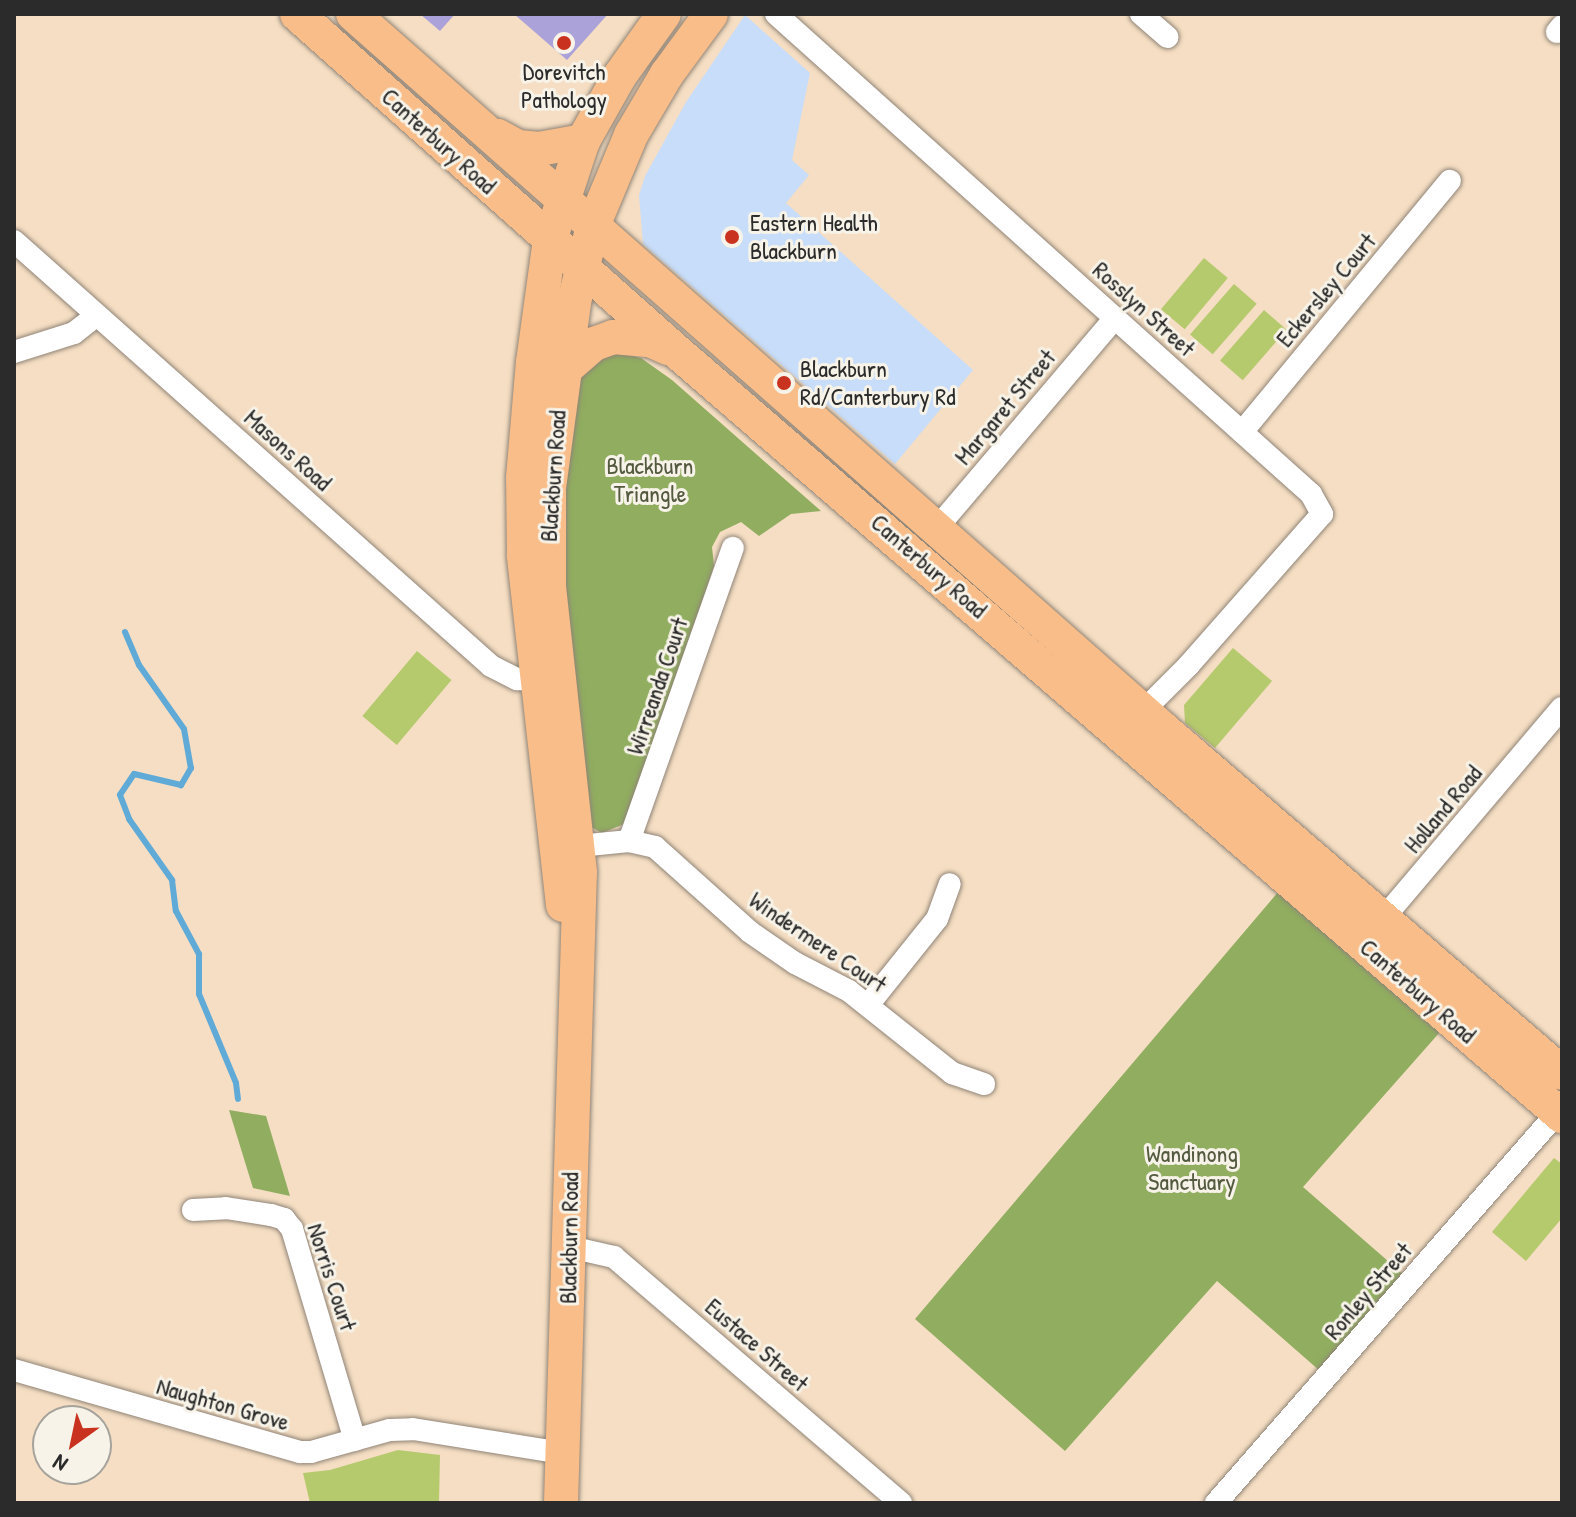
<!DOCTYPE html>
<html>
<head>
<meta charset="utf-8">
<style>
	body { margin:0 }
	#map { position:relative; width:1576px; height:1517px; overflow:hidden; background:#f5dec3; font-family:"Patrick Hand",sans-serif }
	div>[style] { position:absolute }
	.built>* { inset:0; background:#c8ddf9 }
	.green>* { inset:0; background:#b5c96d; transform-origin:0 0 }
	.forest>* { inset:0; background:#90ad60 }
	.stream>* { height:6px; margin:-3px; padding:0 3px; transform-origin:3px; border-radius:3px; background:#5faad7 }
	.building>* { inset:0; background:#aaa2d8 }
	.roads { filter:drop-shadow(0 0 2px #908477) drop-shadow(0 0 2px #908477) }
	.street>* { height:22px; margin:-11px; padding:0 11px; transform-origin:11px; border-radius:11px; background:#fff }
	.primary>* { height:34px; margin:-17px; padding:0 17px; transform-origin:17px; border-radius:17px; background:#f8bd89 }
	.dots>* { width:22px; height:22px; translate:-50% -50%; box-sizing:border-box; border:4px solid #f7f3e8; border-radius:50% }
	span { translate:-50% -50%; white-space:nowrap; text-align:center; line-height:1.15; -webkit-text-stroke:6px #f7f3e8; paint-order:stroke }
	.poi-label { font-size:24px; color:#2b2b2b }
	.left { translate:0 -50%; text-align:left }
	.street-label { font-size:24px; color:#2b2b2b }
	.park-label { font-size:24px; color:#545a3f }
	.frame { position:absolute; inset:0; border:16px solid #2b2b2b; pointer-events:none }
	.north { position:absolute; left:32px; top:1405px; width:80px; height:80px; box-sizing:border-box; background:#f7f3e8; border:2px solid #a5a39c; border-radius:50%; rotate:213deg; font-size:22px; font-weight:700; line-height:32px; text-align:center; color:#2b2b2b }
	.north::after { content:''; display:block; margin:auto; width:28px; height:36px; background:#c8321e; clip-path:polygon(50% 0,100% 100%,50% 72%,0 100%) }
</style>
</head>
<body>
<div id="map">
	<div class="built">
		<div style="clip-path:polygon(745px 15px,810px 73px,792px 160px,809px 175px,786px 203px,973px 370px,895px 464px,643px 244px,639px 195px,645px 176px,686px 102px)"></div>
	</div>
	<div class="green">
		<div style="left:1204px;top:258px;width:31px;height:67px;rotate:40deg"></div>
		<div style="left:1234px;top:284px;width:30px;height:67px;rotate:41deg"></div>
		<div style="left:1264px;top:310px;width:30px;height:67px;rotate:41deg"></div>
		<div style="clip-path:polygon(1233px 648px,1272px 681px,1215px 748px,1185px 723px,1184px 705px)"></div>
		<div style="left:417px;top:651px;width:45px;height:85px;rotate:40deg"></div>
		<div style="clip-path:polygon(1554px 1158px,1562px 1164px,1562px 1218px,1526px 1261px,1492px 1232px)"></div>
		<div style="clip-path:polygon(398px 1450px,440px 1455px,439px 1503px,310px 1503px,303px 1473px,330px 1470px)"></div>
	</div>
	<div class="forest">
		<div style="clip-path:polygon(604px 349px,641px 358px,672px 380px,821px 511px,791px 514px,759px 536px,741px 522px,720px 532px,712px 547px,714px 566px,629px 822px,602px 833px,591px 827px,557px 513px,579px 367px)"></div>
		<div style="clip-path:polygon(1279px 891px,1440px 1032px,1303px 1187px,1404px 1275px,1320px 1371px,1217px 1281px,1065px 1451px,915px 1319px)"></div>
		<div style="clip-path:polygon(229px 1110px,266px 1116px,290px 1196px,253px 1188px)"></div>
	</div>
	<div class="stream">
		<div style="left:125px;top:632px;width:36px;rotate:67deg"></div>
		<div style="left:139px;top:665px;width:78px;rotate:54.9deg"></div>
		<div style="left:184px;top:729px;width:40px;rotate:80deg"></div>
		<div style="left:191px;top:768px;width:20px;rotate:120deg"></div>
		<div style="left:181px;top:785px;width:48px;rotate:-166.8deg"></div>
		<div style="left:134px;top:774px;width:25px;rotate:124deg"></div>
		<div style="left:120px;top:795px;width:26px;rotate:69deg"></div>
		<div style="left:129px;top:819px;width:75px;rotate:54.8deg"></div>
		<div style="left:172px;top:880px;width:31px;rotate:83deg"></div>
		<div style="left:176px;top:911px;width:49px;rotate:61.9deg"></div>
		<div style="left:199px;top:954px;width:40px;rotate:90deg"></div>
		<div style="left:199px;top:994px;width:96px;rotate:67.4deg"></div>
		<div style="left:236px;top:1083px;width:16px;rotate:83deg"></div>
	</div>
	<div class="building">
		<div style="clip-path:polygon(420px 14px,455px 14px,440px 31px)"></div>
		<div style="clip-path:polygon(514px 14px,608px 14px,567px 60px)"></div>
	</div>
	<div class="roads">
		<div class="street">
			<div style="left:776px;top:14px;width:719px;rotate:41.9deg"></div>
			<div style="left:1311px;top:494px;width:23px;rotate:61deg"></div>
			<div style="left:1322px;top:514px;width:201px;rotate:131.4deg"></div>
			<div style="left:1189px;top:665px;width:65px;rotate:135deg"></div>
			<div style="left:1143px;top:711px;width:11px;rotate:100deg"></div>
			<div style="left:1141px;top:14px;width:35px;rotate:41deg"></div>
			<div style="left:1557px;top:32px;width:8px;rotate:-50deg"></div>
			<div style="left:14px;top:241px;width:639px;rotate:41.7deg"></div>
			<div style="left:491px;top:666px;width:29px;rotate:27deg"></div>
			<div style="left:517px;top:679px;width:18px;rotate:3deg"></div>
			<div style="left:14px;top:352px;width:63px;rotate:-17.6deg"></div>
			<div style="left:74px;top:333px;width:29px;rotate:-38deg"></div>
			<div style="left:1242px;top:432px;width:326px;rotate:-50.4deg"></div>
			<div style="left:936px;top:529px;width:277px;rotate:-49.7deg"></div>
			<div style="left:629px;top:841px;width:311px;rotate:-70.5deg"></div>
			<div style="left:579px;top:846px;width:50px;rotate:-5.7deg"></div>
			<div style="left:629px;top:841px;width:27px;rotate:13deg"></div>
			<div style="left:655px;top:847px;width:127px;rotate:41.8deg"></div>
			<div style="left:750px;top:932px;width:55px;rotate:34.6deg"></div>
			<div style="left:795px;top:963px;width:61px;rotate:27.4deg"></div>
			<div style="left:849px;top:991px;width:132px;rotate:38.5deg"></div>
			<div style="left:952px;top:1073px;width:34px;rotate:19deg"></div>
			<div style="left:1376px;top:927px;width:287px;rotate:-49.7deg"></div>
			<div style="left:868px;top:1005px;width:110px;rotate:-51.3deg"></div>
			<div style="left:937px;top:919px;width:37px;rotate:-70deg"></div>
			<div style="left:193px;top:1210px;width:33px;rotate:-3deg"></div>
			<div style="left:226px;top:1208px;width:46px;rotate:8.8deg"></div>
			<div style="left:271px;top:1215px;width:14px;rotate:17deg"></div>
			<div style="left:284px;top:1219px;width:13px;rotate:51deg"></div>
			<div style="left:292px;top:1229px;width:220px;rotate:73.4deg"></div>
			<div style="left:570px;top:1247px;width:45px;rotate:12.8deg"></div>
			<div style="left:614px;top:1257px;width:378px;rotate:40.6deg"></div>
			<div style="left:14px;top:1370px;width:298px;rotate:16deg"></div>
			<div style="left:300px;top:1452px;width:11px"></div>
			<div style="left:311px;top:1452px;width:82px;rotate:-15.6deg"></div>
			<div style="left:390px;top:1430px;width:23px;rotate:-2deg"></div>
			<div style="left:413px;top:1429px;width:152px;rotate:9.1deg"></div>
			<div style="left:1216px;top:1503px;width:519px;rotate:-48.82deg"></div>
		</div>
		<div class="primary">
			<div style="left:297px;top:14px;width:507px;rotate:41.64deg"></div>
			<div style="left:676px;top:351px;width:1171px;rotate:40.81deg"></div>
			<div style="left:353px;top:14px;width:1079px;rotate:41.43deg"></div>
			<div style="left:1162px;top:728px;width:528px;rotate:40.78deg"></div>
			<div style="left:498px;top:136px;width:23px;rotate:29deg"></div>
			<div style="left:518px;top:147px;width:21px;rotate:5deg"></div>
			<div style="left:539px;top:149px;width:45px;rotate:-10.3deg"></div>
			<div style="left:563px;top:371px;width:41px;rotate:-41.1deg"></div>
			<div style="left:594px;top:344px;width:20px;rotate:-20deg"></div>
			<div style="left:613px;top:337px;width:37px;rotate:5deg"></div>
			<div style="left:650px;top:340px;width:20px;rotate:24deg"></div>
			<div style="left:563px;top:905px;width:352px;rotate:-96.4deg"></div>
			<div style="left:524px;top:555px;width:77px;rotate:-90.7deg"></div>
			<div style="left:523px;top:478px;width:116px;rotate:-85.1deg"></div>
			<div style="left:533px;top:362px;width:123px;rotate:-82.1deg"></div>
			<div style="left:550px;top:240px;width:104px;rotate:-71.6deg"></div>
			<div style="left:583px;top:141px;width:73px;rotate:-60.6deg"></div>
			<div style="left:619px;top:77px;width:77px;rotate:-54.5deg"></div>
			<div style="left:561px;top:1503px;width:631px;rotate:-88.28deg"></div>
			<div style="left:580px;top:872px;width:288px;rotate:-96.2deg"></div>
			<div style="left:549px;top:586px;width:98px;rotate:-90deg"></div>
			<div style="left:549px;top:488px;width:188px;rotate:-82.3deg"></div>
			<div style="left:574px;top:302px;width:78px;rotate:-76deg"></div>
			<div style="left:593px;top:226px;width:99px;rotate:-67.3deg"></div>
			<div style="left:631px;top:135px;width:71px;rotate:-59.5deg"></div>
			<div style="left:667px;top:74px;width:74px;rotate:-53.7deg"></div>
		</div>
	</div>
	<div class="dots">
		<div style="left:564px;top:43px;background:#c8321e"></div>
		<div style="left:732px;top:237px;background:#c8321e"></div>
		<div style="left:784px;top:383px;background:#c8321e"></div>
	</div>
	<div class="poi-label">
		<span style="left:564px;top:86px">Dorevitch<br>Pathology</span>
		<span class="left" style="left:750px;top:237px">Eastern Health<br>Blackburn</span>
		<span class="left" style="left:800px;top:383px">Blackburn<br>Rd/Canterbury Rd</span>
	</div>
	<div class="street-label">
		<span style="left:439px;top:141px;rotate:42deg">Canterbury Road</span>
		<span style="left:1326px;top:290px;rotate:-50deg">Eckersley Court</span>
		<span style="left:1144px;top:309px;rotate:42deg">Rosslyn Street</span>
		<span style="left:1005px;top:407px;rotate:-50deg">Margaret Street</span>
		<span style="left:288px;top:450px;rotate:42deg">Masons Road</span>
		<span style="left:553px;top:476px;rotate:-86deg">Blackburn Road</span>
		<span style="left:929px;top:566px;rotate:41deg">Canterbury Road</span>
		<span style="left:657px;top:686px;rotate:-71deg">Wirreanda Court</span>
		<span style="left:1443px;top:809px;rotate:-50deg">Holland Road</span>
		<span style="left:818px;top:942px;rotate:34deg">Windermere Court</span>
		<span style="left:1418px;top:991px;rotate:41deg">Canterbury Road</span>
		<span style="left:569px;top:1238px;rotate:-89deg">Blackburn Road</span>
		<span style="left:332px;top:1277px;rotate:72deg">Norris Court</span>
		<span style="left:1368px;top:1291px;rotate:-49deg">Ronley Street</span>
		<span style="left:757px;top:1345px;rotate:41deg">Eustace Street</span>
		<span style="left:223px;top:1404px;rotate:16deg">Naughton Grove</span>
	</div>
	<div class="park-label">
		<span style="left:650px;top:480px">Blackburn<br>Triangle</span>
		<span style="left:1192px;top:1168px">Wandinong<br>Sanctuary</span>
	</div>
	<div class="frame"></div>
	<div class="north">N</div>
</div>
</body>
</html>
